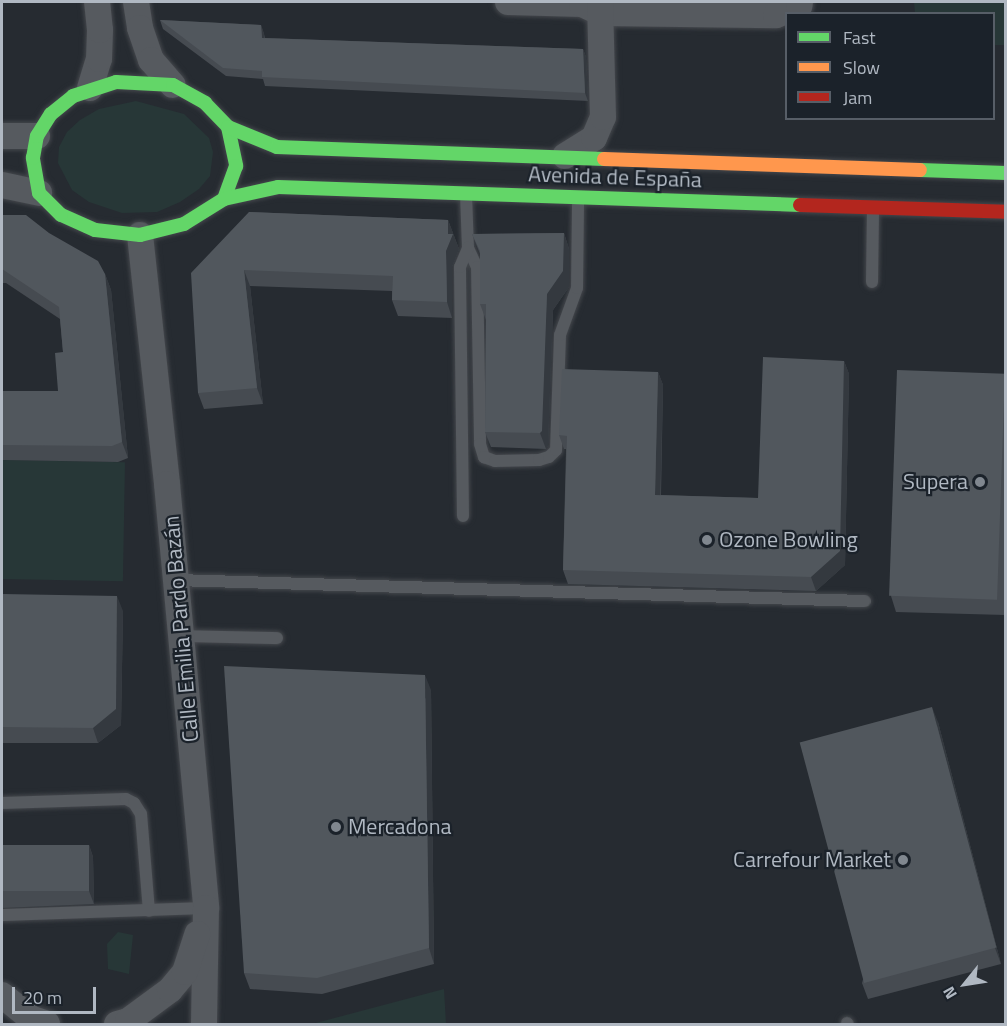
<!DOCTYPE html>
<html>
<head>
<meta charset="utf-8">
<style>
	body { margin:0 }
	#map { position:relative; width:1007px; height:1026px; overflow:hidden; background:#262b31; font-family:"Titillium Web",sans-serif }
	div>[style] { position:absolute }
	.green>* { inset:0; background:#273737; transform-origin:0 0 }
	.roads { filter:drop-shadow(0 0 2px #44474c) drop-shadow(0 0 2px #44474c) }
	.lane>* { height:12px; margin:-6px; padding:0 6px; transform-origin:6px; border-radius:6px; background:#565a5f }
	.street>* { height:26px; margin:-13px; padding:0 13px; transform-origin:13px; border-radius:13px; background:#565a5f }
	.fast>* { height:14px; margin:-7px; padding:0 7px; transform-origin:7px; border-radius:7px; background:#63d668 }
	.slow>* { height:14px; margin:-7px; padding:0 7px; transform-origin:7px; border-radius:7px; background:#ff974d }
	.jam>* { height:14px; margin:-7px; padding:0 7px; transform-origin:7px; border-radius:7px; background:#b3261e }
	.wall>* { inset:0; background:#464b51 }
	.shaded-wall>* { inset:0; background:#34393f }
	.building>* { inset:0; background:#51575d; transform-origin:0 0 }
	.dots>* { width:16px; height:16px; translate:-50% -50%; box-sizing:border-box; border:3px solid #1b222a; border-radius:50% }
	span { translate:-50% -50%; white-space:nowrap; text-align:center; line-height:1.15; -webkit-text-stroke:4.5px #1b222a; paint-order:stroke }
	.street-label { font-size:22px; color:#b0b8c2 }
	.poi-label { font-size:22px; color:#b0b8c2 }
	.right { translate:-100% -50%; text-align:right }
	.left { translate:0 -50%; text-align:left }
	.frame { position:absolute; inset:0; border:3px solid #b0b8c2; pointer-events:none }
	.legend { position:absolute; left:785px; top:12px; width:210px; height:108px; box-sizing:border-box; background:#1b222a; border:2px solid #575e67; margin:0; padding:8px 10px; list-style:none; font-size:18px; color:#b0b8c2 }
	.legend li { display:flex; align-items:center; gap:12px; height:30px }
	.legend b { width:30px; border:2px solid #575e67 }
	.north { position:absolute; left:935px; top:954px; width:60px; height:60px; -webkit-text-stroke:4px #1b222a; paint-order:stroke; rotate:240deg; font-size:16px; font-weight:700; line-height:24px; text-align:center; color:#b0b8c2 }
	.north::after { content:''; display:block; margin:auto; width:21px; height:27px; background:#b0b8c2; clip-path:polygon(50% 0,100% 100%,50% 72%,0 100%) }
	.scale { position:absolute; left:12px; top:987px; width:84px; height:27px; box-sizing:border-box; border:3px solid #b0b8c2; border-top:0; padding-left:8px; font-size:18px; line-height:21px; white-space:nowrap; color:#b0b8c2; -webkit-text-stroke:4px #1b222a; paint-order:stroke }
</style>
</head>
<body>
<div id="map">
	<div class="green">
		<div style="clip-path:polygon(914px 2px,1005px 2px,1005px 45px,994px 45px,994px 14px,915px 13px)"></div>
		<div style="clip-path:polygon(136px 101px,184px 114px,209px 138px,213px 152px,210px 176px,199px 189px,180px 202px,157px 212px,122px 213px,89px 202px,72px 190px,58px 163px,59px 147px,67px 132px,80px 120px,99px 109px)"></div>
		<div style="left:2px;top:460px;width:123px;height:119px;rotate:1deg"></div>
		<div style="clip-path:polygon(118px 932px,133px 935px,129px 974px,108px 969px,107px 944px)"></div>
		<div style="clip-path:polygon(444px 989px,446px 1024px,312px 1024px)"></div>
	</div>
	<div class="roads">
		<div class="lane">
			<div style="left:466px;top:194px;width:54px;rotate:87.9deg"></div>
			<div style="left:468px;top:248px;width:21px;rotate:65deg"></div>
			<div style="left:477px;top:267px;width:177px;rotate:89deg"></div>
			<div style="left:480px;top:444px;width:14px;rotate:73deg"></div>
			<div style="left:484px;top:457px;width:12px;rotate:20deg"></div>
			<div style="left:495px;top:461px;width:44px;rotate:-1.3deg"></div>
			<div style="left:539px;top:460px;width:10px;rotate:-17deg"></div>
			<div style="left:549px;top:457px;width:10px;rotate:-45deg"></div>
			<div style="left:556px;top:450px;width:115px;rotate:-88deg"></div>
			<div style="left:560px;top:335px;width:50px;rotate:-70.1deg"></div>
			<div style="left:577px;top:288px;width:88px;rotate:-89.3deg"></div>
			<div style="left:872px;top:282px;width:72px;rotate:-89.2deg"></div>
			<div style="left:463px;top:516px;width:249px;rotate:-90.7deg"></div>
			<div style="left:460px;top:267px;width:21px;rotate:-67deg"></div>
			<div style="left:176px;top:580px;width:689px;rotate:1.75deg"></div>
			<div style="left:181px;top:636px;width:96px;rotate:1.2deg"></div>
			<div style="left:2px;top:803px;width:124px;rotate:-1.8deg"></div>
			<div style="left:126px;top:799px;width:9px;rotate:27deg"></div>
			<div style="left:134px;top:803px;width:13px;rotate:58deg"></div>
			<div style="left:141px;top:814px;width:97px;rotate:85.3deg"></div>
			<div style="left:2px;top:915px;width:204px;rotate:-2deg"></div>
			<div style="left:847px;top:1023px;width:1px;rotate:45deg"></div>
		</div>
		<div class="street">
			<div style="left:136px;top:2px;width:26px;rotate:81deg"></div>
			<div style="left:140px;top:28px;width:34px;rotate:71deg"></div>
			<div style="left:151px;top:60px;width:33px;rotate:49deg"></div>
			<div style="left:508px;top:2px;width:74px;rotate:1.5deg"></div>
			<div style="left:582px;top:4px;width:21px;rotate:25deg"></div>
			<div style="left:601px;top:13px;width:175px;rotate:0.7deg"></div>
			<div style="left:776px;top:15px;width:25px;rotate:-21deg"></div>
			<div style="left:799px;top:6px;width:4px;rotate:-76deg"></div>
			<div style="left:90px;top:88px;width:30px;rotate:-73deg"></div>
			<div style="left:99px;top:59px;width:29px;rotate:-88deg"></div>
			<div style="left:100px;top:30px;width:28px;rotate:-96deg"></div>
			<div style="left:2px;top:136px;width:35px"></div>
			<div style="left:565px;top:156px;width:34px;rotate:-32deg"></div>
			<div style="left:594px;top:138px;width:23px;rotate:-67deg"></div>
			<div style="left:603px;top:117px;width:115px;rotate:-91.5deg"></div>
			<div style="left:2px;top:185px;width:38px;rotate:12deg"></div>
			<div style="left:140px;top:235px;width:250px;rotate:83.8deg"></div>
			<div style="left:167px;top:484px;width:426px;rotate:84.7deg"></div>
			<div style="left:206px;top:908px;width:116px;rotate:91deg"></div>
			<div style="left:2px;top:995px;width:36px;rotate:39deg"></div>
			<div style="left:30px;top:1018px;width:18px;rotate:19deg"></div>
			<div style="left:117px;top:1024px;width:11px;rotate:-15deg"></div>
			<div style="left:128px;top:1021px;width:52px;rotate:-36.4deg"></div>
			<div style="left:170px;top:990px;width:23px;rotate:-50deg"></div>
			<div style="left:185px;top:972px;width:40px;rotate:-72deg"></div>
		</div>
		<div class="fast">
			<div style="left:116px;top:82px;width:57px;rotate:3deg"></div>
			<div style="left:173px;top:85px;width:37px;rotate:29deg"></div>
			<div style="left:205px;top:103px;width:33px;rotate:46deg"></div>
			<div style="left:228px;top:127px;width:40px;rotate:78deg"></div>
			<div style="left:236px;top:166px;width:35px;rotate:110deg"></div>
			<div style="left:224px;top:199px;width:47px;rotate:148deg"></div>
			<div style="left:184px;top:224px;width:45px;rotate:166deg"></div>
			<div style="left:140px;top:235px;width:45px;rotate:-173.7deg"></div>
			<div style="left:95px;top:230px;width:37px;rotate:-156deg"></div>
			<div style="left:61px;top:215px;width:31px;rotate:-135deg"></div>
			<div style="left:39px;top:193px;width:36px;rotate:-100deg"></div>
			<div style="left:33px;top:158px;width:22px;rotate:-80deg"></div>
			<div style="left:37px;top:136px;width:26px;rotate:-58deg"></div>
			<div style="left:51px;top:114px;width:28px;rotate:-39deg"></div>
			<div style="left:73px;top:96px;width:45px;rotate:-18deg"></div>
			<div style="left:228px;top:127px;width:53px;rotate:22.2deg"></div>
			<div style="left:277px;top:147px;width:327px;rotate:2.1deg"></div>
			<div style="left:920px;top:170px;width:86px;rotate:2deg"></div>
			<div style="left:224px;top:199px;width:55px;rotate:-12.5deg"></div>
			<div style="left:278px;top:187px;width:522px;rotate:1.97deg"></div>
		</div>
		<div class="slow">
			<div style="left:604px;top:159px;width:316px;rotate:2deg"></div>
		</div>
		<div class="jam">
			<div style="left:800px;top:205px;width:206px;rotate:1.9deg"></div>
		</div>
	</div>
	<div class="wall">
		<div style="clip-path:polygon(160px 20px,261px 25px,264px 34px,265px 38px,583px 49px,586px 57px,588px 101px,265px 86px,263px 79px,226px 76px,163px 29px)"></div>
		<div style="clip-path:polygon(249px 212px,448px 220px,459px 249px,452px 267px,452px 318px,398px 316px,392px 300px,392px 291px,250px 286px,263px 404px,204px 409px,198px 393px)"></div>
		<div style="clip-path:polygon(2px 215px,105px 274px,111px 290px,128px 458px,118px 462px,2px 460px,2px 391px,58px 391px,63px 352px,60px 319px,6px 283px,2px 283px)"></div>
		<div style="clip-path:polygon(564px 233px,569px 249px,569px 287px,553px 310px,548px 446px,546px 449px,491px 447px,485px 432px,486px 320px,480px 304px,480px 254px,472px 234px)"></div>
		<div style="clip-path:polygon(844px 361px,849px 374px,845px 565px,816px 591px,568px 584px,563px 570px,566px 449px,564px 449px,559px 435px,658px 372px,663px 385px,661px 495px,758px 498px)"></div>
		<div style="clip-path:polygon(1005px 373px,1005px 615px,896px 612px,891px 596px)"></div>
		<div style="clip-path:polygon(2px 594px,123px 611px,121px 725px,98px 743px,2px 743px)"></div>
		<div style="clip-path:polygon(431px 690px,434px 964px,322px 994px,250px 989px,244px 973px)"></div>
		<div style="clip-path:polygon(938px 722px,1001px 964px,868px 999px,862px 983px)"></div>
		<div style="clip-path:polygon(89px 845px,93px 857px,94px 904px,2px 908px,2px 846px)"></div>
	</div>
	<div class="shaded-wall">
		<div style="clip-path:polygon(261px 25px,264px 34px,265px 46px,262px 38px)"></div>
		<div style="clip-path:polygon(583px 49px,586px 57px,588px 101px,585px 93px)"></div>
		<div style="clip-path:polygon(448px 220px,459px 249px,452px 267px,452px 318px,447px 302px,446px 251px)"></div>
		<div style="clip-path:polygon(564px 233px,569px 249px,569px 287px,553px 310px,548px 446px,546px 449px,540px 433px,547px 294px)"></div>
		<div style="clip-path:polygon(244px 270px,250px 286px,263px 404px,257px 388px)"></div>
		<div style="clip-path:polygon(105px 274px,111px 290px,128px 458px,122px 442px)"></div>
		<div style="clip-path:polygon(844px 361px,849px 374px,845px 565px,816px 591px,811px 577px)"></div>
		<div style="clip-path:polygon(658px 372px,663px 385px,660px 509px,655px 495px)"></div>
		<div style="clip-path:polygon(117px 596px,123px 611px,121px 725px,98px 743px,93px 728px)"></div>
		<div style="clip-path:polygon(425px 675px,431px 690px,434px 964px,429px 948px)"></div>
		<div style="clip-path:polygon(932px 707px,938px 722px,1001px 964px,995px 948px)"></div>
		<div style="clip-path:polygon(89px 845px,93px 857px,94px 904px,89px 891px)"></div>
	</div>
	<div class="building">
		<div style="clip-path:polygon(160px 20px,261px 25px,262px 38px,583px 49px,585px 93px,262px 77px,262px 71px,223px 68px)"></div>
		<div style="clip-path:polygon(249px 212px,448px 220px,448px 234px,453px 234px,446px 251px,447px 302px,392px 300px,393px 276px,244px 270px,257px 388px,198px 393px,191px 273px)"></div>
		<div style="clip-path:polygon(2px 215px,26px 215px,49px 233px,98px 261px,105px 274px,122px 442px,112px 446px,2px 445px,2px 391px,58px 391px,55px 353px,63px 352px,59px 307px,2px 269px)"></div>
		<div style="clip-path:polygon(564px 233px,563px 271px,547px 294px,542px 431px,540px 433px,485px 432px,486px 304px,480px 304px,480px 251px,472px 234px)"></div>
		<div style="clip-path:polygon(763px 357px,844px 361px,840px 551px,811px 577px,563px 570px,567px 436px,559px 435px,562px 369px,658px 372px,655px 495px,758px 498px)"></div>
		<div style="left:897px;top:370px;width:108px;height:226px;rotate:2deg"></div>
		<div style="clip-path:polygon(2px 594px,117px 596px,116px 709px,93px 728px,2px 727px)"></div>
		<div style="clip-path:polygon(224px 666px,425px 675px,429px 948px,317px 978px,244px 973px)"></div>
		<div style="left:932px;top:707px;width:249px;height:137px;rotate:75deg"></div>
		<div style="left:89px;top:845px;width:46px;height:87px;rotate:90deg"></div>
	</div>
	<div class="dots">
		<div style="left:980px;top:482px;background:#80878f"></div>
		<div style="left:707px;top:540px;background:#80878f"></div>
		<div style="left:336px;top:827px;background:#80878f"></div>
		<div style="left:903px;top:860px;background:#80878f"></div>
	</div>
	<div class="street-label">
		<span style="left:615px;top:177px;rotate:2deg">Avenida de España</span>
		<span style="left:181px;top:629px;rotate:-95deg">Calle Emilia Pardo Bazán</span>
	</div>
	<div class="poi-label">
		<span class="right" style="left:968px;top:482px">Supera</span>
		<span class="left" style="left:719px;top:540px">Ozone Bowling</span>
		<span class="left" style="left:348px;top:827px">Mercadona</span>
		<span class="right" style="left:891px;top:860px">Carrefour Market</span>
	</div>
	<div class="frame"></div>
	<ul class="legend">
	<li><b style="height:8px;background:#63d668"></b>Fast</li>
	<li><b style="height:8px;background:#ff974d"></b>Slow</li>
	<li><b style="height:8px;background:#b3261e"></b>Jam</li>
	</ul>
	<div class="north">N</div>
	<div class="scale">20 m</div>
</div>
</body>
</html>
